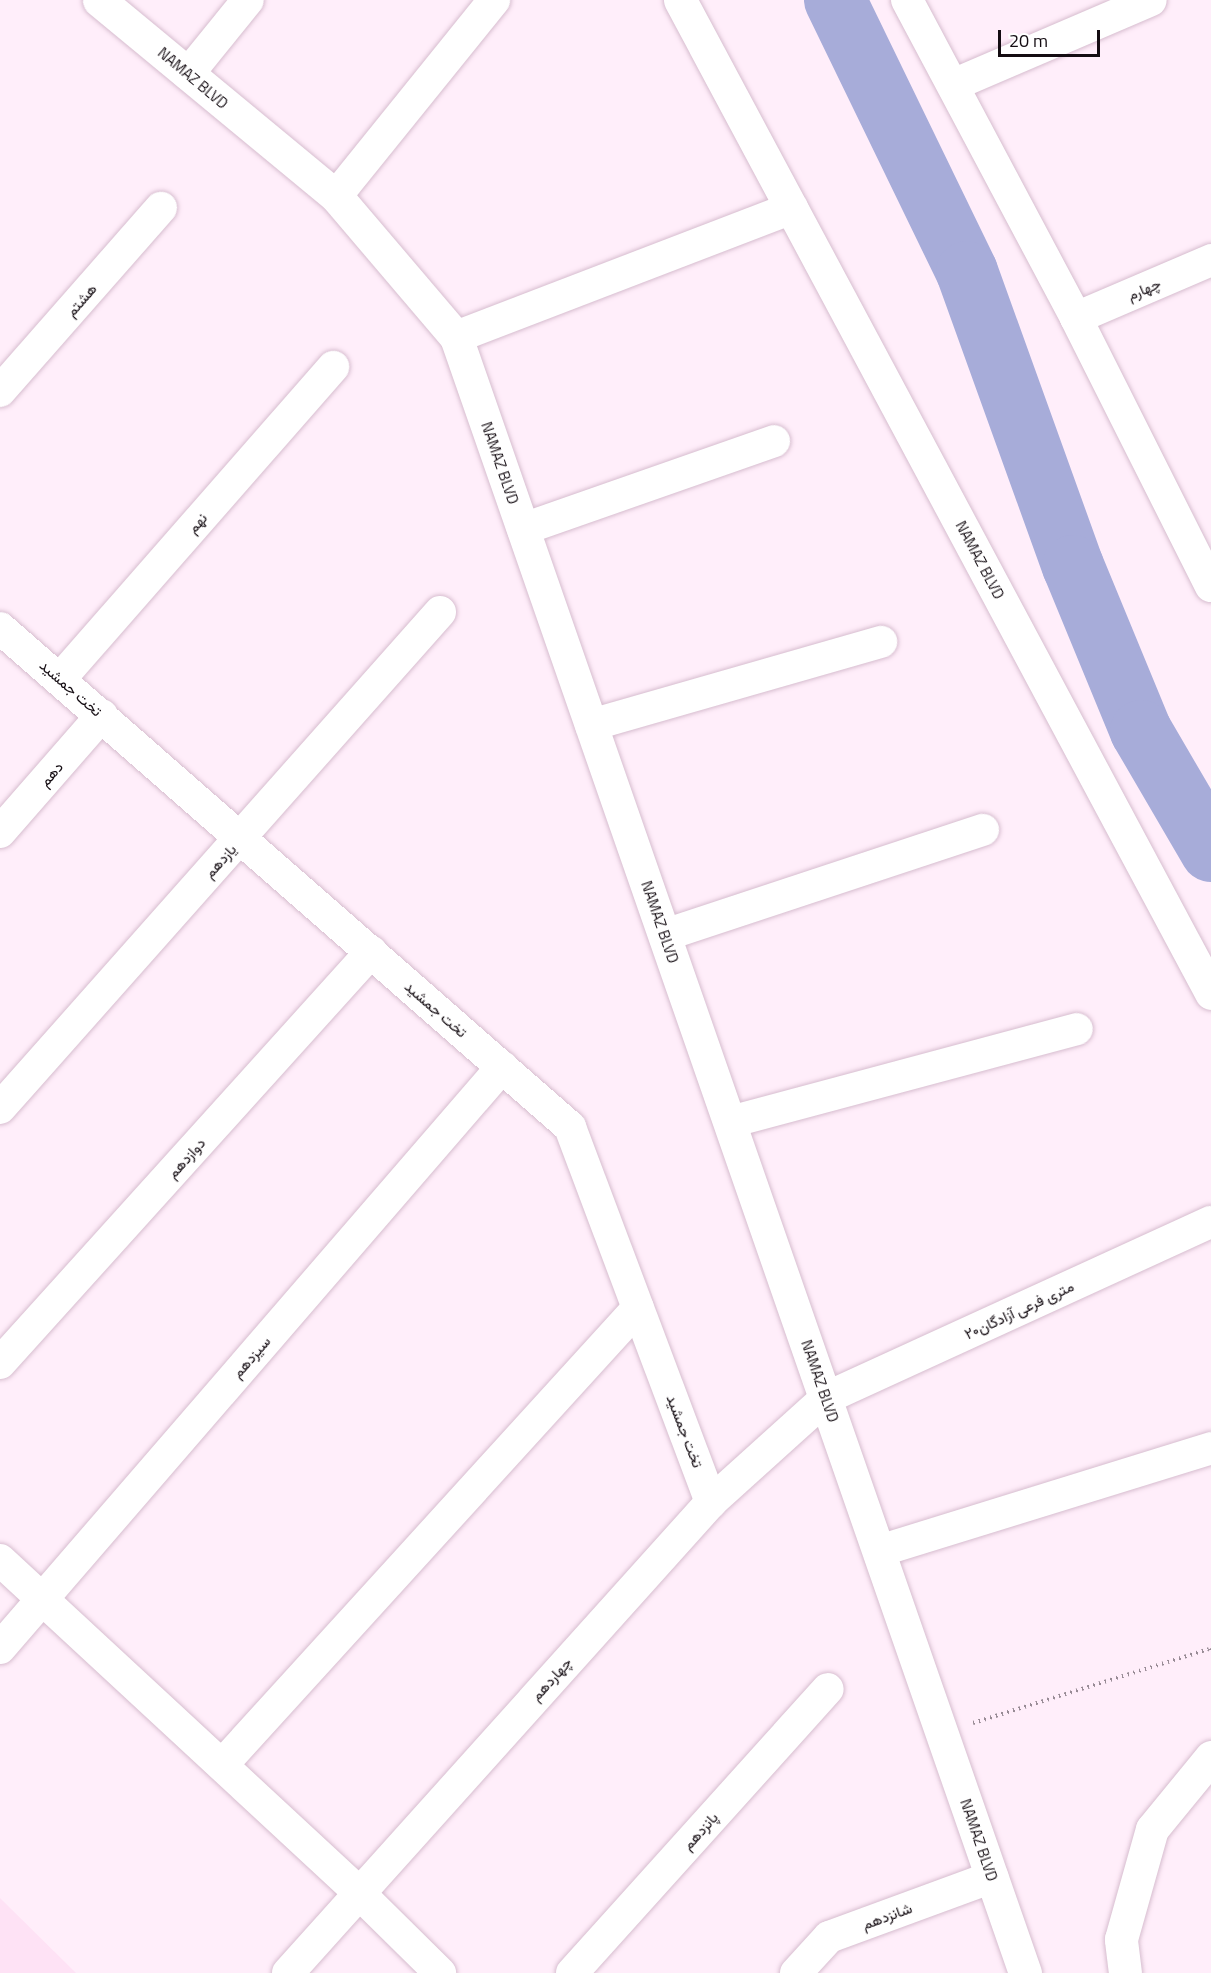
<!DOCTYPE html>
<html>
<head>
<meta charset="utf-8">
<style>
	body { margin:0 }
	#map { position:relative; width:1211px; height:1973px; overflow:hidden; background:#ffeefa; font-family:"Titillium Web",Vazirmatn,sans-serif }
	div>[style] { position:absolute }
	.built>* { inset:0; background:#fee2f5 }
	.river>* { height:62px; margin:-31px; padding:0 31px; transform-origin:31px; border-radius:31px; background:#a7acd9 }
	.path>* { height:4px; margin-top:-2px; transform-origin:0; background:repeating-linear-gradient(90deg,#988b95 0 1.5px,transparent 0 6px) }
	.roads { filter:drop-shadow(0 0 2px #d7bdcf) drop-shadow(0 0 2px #d7bdcf) }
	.street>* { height:32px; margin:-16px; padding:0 16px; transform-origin:16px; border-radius:16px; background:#fff }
	.secondary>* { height:33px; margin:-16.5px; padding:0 16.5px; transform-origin:16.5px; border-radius:16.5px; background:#fff }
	span { translate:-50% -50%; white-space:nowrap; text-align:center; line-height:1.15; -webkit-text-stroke:4.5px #fff; paint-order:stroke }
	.street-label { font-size:15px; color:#140c12 }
	.scale { position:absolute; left:998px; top:30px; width:102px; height:27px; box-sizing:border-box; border:3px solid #140c12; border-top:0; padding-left:8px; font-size:18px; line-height:21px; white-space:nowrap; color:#140c12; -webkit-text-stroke:4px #fff; paint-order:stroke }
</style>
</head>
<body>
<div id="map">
	<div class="built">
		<div style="clip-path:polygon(0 1898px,76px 1973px,0 1973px)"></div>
	</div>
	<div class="river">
		<div style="left:835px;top:0;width:302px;rotate:64.1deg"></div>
		<div style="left:967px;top:272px;width:313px;rotate:70.2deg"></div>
		<div style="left:1073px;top:566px;width:178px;rotate:67.6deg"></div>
		<div style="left:1141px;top:731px;width:139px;rotate:59.7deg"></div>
	</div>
	<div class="path">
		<div style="left:973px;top:1723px;width:247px;rotate:-17.4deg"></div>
		<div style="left:1209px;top:1649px;width:4px;rotate:63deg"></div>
	</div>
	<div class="roads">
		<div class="street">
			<div style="left:907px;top:0;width:360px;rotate:62deg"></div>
			<div style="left:1076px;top:318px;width:300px;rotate:63.3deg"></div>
			<div style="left:188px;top:74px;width:95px;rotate:-51deg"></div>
			<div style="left:953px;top:85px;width:215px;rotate:-23.2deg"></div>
			<div style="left:336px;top:196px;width:252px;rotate:-51.1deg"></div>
			<div style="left:1076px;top:318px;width:147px;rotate:-23.2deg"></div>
			<div style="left:456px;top:337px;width:360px;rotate:-21deg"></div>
			<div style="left:0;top:391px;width:244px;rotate:-48.7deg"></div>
			<div style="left:523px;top:529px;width:266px;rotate:-19.3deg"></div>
			<div style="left:0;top:628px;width:758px;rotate:41.2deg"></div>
			<div style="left:570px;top:1127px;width:401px;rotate:69.4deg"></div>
			<div style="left:60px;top:679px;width:415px;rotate:-48.8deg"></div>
			<div style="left:591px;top:725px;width:302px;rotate:-16deg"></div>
			<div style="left:0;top:832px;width:155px;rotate:-48.9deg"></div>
			<div style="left:665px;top:935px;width:335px;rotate:-18.3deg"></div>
			<div style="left:0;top:1108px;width:663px;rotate:-48.42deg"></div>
			<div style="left:730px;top:1122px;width:359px;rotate:-15deg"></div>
			<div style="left:0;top:1363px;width:554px;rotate:-47.93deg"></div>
			<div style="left:879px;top:1551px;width:348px;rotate:-17.2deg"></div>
			<div style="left:0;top:1560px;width:490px;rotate:42.8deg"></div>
			<div style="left:359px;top:1893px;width:114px;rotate:44.6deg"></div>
			<div style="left:0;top:1648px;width:768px;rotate:-49.17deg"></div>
			<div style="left:222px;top:1765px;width:618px;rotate:-47.69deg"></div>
			<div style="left:288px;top:1973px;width:633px;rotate:-48.07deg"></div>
			<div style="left:711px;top:1502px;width:155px;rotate:-42.1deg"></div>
			<div style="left:826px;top:1398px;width:423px;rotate:-24.6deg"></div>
			<div style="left:572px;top:1973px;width:382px;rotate:-48deg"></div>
			<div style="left:796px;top:1973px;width:49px;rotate:-47.5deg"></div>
			<div style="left:829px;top:1937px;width:174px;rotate:-20.2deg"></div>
		</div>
		<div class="secondary">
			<div style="left:99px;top:0;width:308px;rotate:39.6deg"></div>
			<div style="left:336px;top:196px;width:185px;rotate:49.6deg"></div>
			<div style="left:456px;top:337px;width:1732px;rotate:70.82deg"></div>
			<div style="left:680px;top:0;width:1126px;rotate:61.86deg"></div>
			<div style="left:1125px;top:1973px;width:34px;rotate:-97deg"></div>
			<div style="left:1121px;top:1939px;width:114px;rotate:-74.3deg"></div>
			<div style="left:1152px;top:1829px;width:93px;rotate:-50.7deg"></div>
		</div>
	</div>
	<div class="street-label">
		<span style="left:193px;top:78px;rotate:40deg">NAMAZ BLVD</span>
		<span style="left:1144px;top:289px;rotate:-23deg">چهارم</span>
		<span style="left:81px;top:300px;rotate:-49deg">هشتم</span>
		<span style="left:500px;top:463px;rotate:71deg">NAMAZ BLVD</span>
		<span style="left:197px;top:523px;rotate:-49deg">نهم</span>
		<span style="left:980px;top:560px;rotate:62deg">NAMAZ BLVD</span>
		<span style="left:71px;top:688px;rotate:41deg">تخت جمشید</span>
		<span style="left:51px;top:774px;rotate:-49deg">دهم</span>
		<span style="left:220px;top:861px;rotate:-48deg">یازدهم</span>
		<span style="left:660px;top:922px;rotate:71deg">NAMAZ BLVD</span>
		<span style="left:436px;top:1009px;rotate:41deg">تخت جمشید</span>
		<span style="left:186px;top:1158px;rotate:-48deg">دوازدهم</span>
		<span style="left:1019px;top:1310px;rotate:-25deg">۲۰متری فرعی آزادگان</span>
		<span style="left:251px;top:1357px;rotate:-49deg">سیزدهم</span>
		<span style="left:820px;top:1381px;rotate:71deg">NAMAZ BLVD</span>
		<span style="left:685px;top:1431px;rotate:69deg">تخت جمشید</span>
		<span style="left:551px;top:1679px;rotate:-48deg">چهاردهم</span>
		<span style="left:700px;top:1831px;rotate:-48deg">پانزدهم</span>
		<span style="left:979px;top:1840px;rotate:71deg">NAMAZ BLVD</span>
		<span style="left:887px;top:1916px;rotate:-20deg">شانزدهم</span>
	</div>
	<div class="scale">20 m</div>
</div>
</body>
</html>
